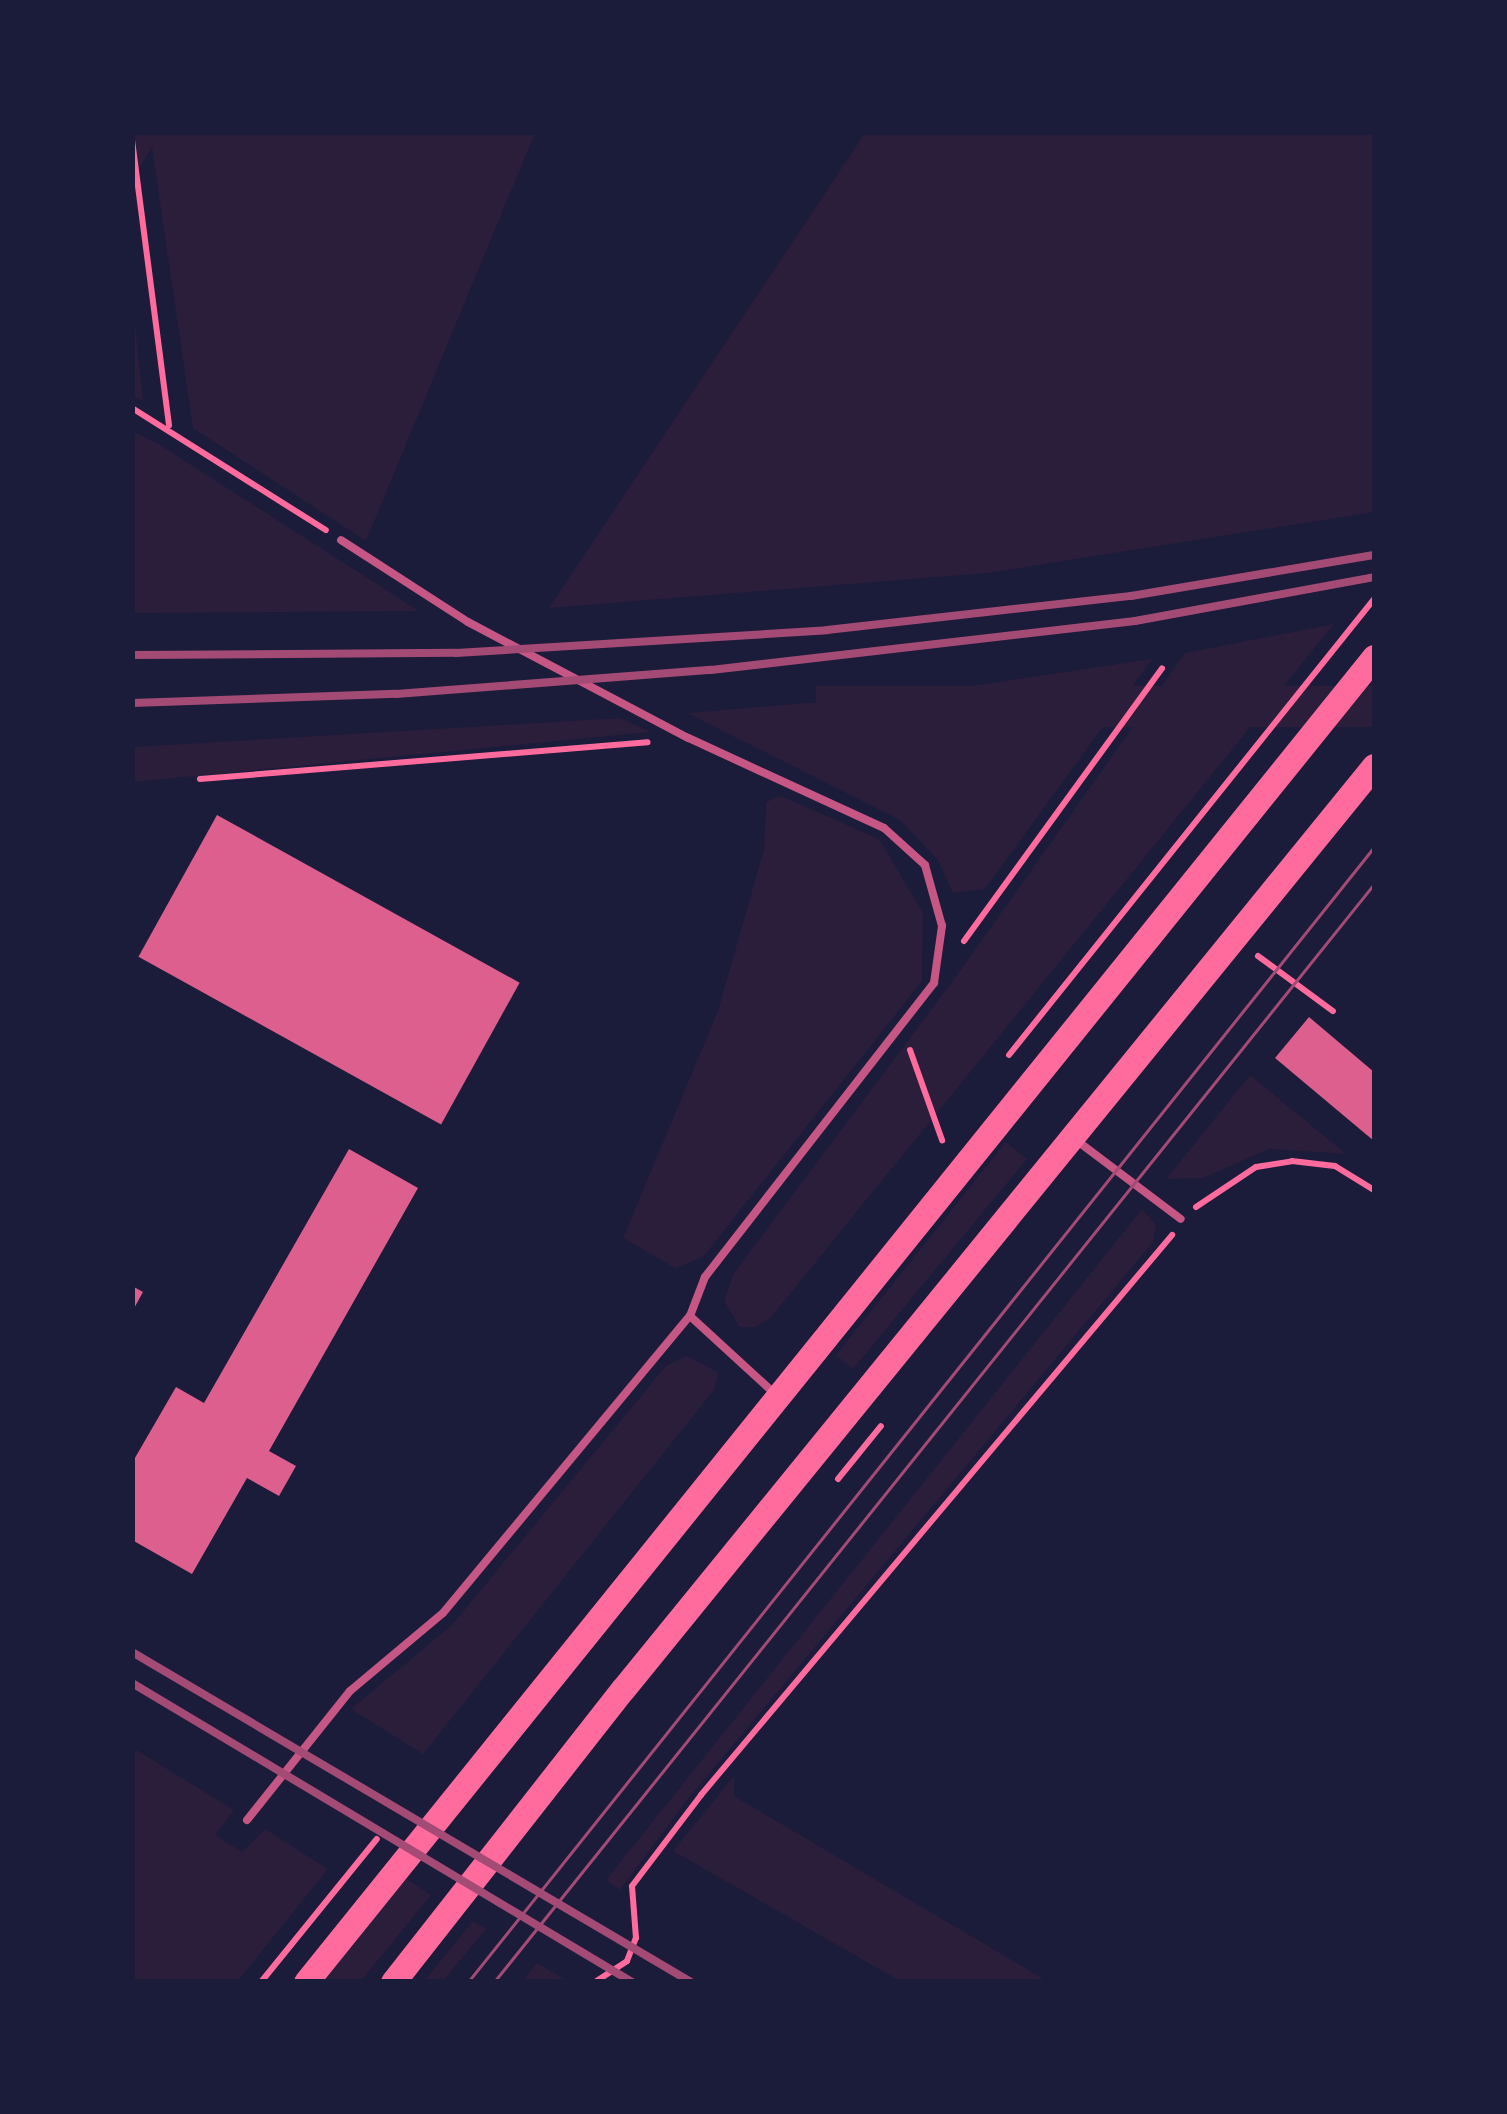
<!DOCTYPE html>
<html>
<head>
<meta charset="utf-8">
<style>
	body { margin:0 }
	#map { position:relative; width:1507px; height:2114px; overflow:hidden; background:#1b1b3a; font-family:"Golos Text",sans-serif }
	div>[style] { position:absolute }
	.green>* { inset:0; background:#2a1e3b; transform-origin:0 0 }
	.building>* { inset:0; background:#dd5f8e; transform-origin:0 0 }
	.path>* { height:6px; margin:-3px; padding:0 3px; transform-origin:3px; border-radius:3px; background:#ff6b9d }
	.service>* { height:8px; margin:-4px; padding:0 4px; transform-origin:4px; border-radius:4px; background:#c65784 }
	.primary>* { height:25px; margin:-12.5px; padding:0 12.5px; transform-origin:12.5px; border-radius:12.5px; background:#ff6b9d }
	.tram>* { height:2.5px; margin:-1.25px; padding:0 1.25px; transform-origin:1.25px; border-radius:1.25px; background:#a44b75 }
	.rail>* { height:8px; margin:-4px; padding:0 4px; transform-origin:4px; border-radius:4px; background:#a44b75 }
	span { translate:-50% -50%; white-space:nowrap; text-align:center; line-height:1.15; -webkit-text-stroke:10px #1b1b3a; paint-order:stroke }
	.frame { position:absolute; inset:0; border:135px solid #1b1b3a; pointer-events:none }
</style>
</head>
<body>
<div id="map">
	<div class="green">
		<div style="clip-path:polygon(132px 133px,535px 133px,366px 541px,193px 428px,152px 147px,133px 178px)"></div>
		<div style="clip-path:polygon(865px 133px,1374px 133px,1374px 512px,988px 573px,549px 608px)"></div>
		<div style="clip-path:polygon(133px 305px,143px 401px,133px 396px)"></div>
		<div style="clip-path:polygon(132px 431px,157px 443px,419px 611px,133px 613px)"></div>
		<div style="clip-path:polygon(1334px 624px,772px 1316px,756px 1327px,740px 1327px,724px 1301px,734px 1273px,960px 971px,1185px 653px)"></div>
		<div style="clip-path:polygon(1152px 659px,985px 889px,953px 893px,938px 860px,900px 820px,687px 713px,924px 693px)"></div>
		<div style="left:1374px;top:686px;width:41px;height:558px;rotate:90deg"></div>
		<div style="clip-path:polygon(620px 718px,651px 732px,133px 782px,133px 747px)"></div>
		<div style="clip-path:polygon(781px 796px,879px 839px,923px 913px,922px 981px,703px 1257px,675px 1268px,623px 1238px,718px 1011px,764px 849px,766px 802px)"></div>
		<div style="clip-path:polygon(1250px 1075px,1346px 1154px,1269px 1149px,1203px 1178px,1166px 1179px)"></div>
		<div style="clip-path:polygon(1006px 1142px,1027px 1159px,853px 1369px,836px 1355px)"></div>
		<div style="clip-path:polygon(1142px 1209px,1156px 1225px,1153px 1242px,687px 1800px,620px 1890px,606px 1880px)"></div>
		<div style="clip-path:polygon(687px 1356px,719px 1373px,714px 1390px,423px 1754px,351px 1709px,452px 1625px,666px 1366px)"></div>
		<div style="clip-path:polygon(133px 1748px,234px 1810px,215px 1835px,242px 1852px,265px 1829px,328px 1869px,238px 1981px,133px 1981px)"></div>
		<div style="clip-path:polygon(734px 1776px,734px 1796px,1047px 1981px,900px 1981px,673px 1851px)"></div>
		<div style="clip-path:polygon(402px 1876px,431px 1895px,361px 1981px,318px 1982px)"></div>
		<div style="clip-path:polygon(473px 1921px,486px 1929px,443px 1981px,424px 1981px)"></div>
		<div style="clip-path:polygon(537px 1963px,566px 1980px,522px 1981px)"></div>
	</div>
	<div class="building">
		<div style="left:217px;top:815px;width:346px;height:162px;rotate:29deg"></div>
		<div style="clip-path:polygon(1309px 1017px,1374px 1072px,1374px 1141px,1275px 1058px)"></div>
		<div style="clip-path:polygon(349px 1149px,418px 1188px,269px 1451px,296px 1466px,279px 1496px,247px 1478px,192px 1574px,132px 1540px,132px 1463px,176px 1387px,204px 1403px)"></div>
		<div style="clip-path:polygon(132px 1286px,143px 1292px,132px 1312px)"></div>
	</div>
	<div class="path">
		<div style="left:132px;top:140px;width:288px;rotate:82.6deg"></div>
		<div style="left:132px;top:408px;width:229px;rotate:32.2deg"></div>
		<div style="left:200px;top:779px;width:449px;rotate:-4.7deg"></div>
		<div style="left:964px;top:941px;width:337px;rotate:-54deg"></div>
		<div style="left:1258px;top:956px;width:93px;rotate:36.3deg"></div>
		<div style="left:910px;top:1050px;width:96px;rotate:70.4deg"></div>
		<div style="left:1009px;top:1055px;width:584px;rotate:-51.32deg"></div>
		<div style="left:1196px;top:1207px;width:72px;rotate:-33.7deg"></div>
		<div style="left:1256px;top:1167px;width:36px;rotate:-9deg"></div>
		<div style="left:1292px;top:1161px;width:43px;rotate:6.6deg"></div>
		<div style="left:1335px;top:1166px;width:46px;rotate:31.6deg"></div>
		<div style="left:838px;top:1479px;width:68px;rotate:-50.9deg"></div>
		<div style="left:261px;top:1982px;width:184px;rotate:-51deg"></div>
		<div style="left:595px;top:1982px;width:38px;rotate:-33deg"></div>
		<div style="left:627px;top:1961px;width:25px;rotate:-69deg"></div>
		<div style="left:636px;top:1938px;width:52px;rotate:-94.4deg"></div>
		<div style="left:632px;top:1886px;width:114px;rotate:-52.8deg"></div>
		<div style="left:701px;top:1795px;width:732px;rotate:-49.93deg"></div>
	</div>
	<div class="service">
		<div style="left:1076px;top:1140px;width:131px;rotate:37deg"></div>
		<div style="left:690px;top:1316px;width:115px;rotate:42.5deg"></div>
		<div style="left:247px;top:1820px;width:165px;rotate:-51.4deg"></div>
		<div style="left:350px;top:1691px;width:121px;rotate:-40deg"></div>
		<div style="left:443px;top:1613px;width:386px;rotate:-50.3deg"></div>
		<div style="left:690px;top:1316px;width:42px;rotate:-69deg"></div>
		<div style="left:705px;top:1277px;width:373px;rotate:-52.1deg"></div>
		<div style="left:934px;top:983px;width:58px;rotate:-82deg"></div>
		<div style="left:942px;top:926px;width:63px;rotate:-105.6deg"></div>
		<div style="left:925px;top:865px;width:55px;rotate:-137.9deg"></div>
		<div style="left:884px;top:828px;width:216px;rotate:-155.3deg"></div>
		<div style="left:688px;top:738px;width:249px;rotate:-152.2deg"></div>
		<div style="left:468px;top:622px;width:151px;rotate:-147.2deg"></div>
	</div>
	<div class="primary">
		<div style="left:306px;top:1982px;width:1702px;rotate:-51.13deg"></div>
		<div style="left:393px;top:1982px;width:372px;rotate:-51.9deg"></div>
		<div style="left:623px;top:1689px;width:1190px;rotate:-50.87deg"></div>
	</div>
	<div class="tram">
		<div style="left:468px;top:1982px;width:1452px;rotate:-51.4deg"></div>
		<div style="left:494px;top:1982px;width:1407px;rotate:-51.29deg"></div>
	</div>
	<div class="rail">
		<div style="left:132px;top:655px;width:324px;rotate:-0.4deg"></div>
		<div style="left:456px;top:653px;width:372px;rotate:-3.5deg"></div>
		<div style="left:827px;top:630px;width:306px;rotate:-6.4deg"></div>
		<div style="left:1131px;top:596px;width:246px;rotate:-9.6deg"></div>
		<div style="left:132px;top:703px;width:264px;rotate:-2deg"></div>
		<div style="left:396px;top:694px;width:316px;rotate:-4.4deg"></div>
		<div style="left:711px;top:670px;width:427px;rotate:-6.6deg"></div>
		<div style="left:1135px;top:621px;width:243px;rotate:-10.4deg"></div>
		<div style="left:132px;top:1652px;width:649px;rotate:30.56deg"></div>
		<div style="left:132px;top:1683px;width:583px;rotate:30.88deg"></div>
	</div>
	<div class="frame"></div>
</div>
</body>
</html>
